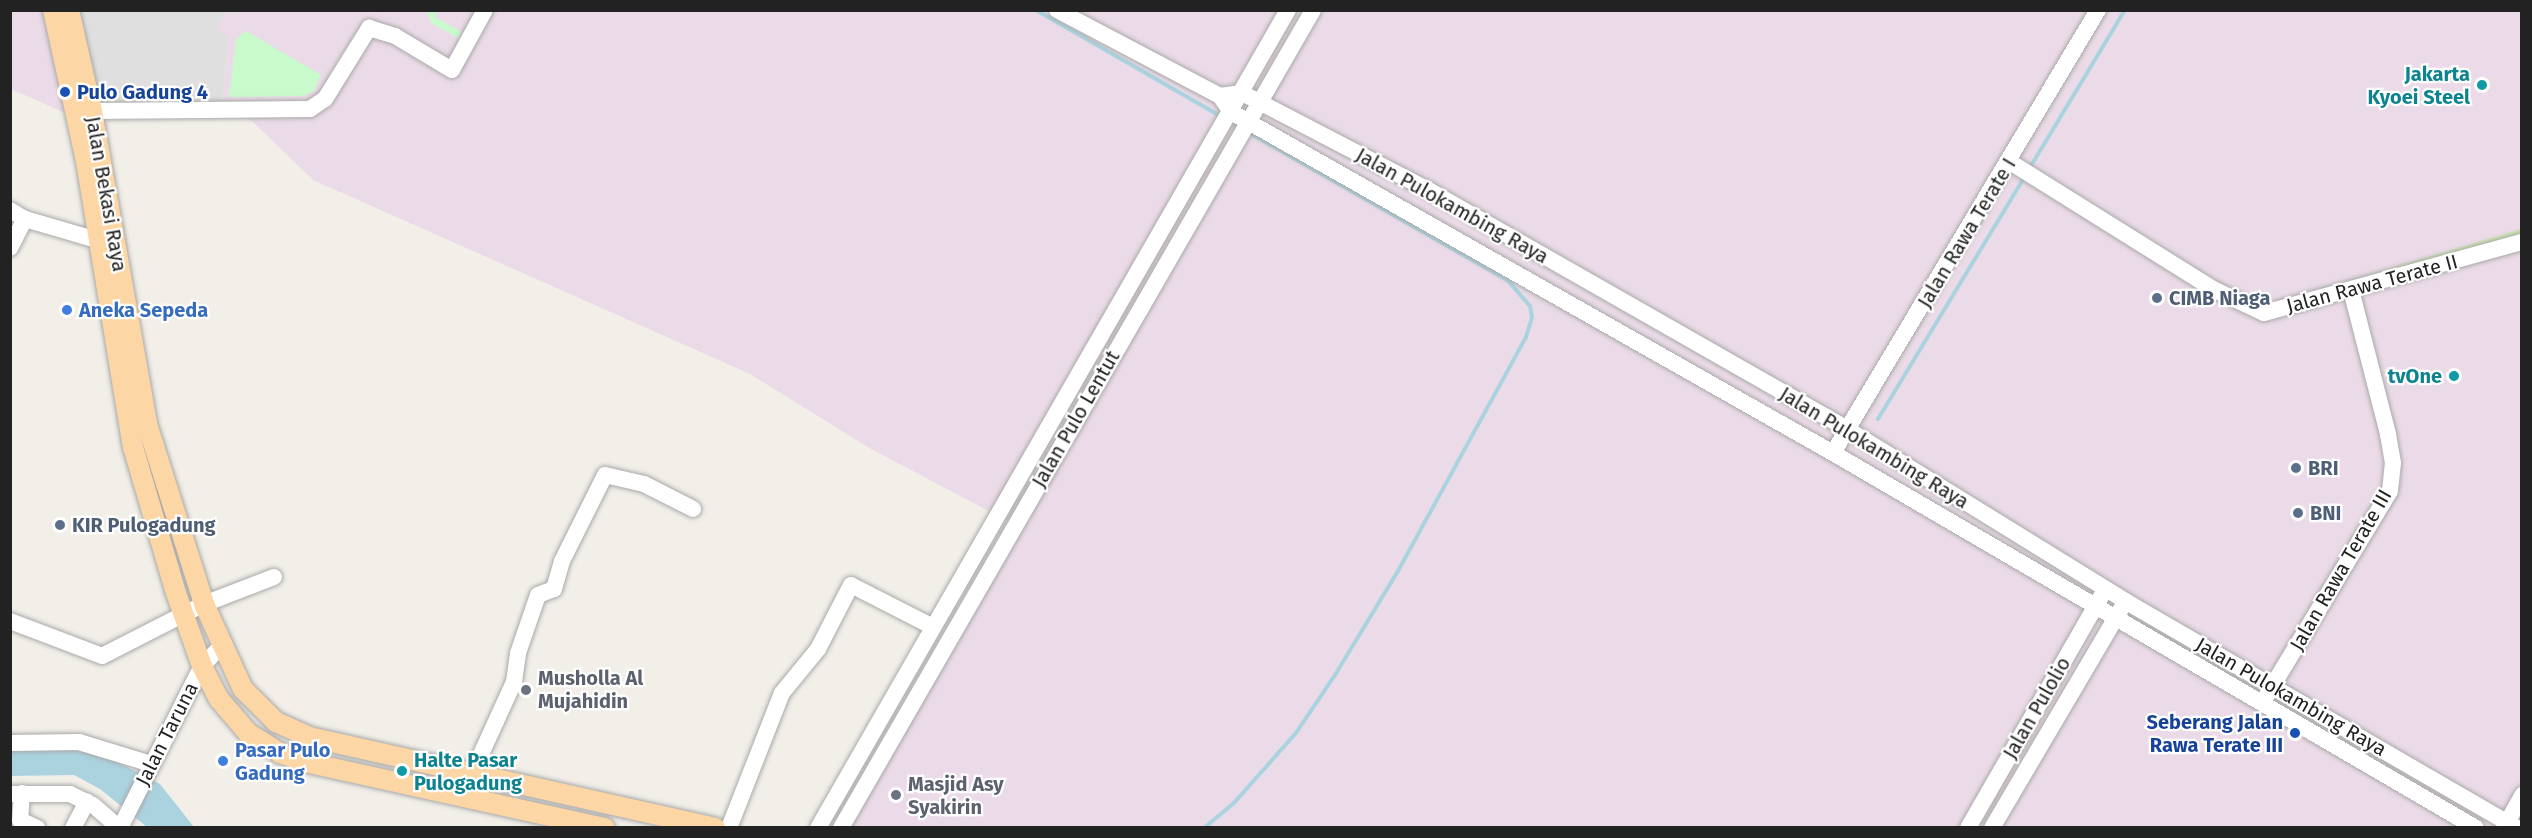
<!DOCTYPE html>
<html>
<head>
<meta charset="utf-8">
<style>
	body { margin:0 }
	#map { position:relative; width:2532px; height:838px; overflow:hidden; background:#f2efe9; font-family:"Fira Sans",sans-serif }
	div>[style] { position:absolute }
	.residential>* { inset:0; background:#e0dfdf }
	.industrial>* { inset:0; background:#ebdbe8 }
	.grass>* { inset:0; background:#cdebb0 }
	.park>* { inset:0; background:#c8facc }
	.water>* { inset:0; background:#aad3df }
	.stream>* { height:4px; margin:-2px; padding:0 2px; transform-origin:2px; border-radius:2px; background:#aad3df }
	.roads { filter:drop-shadow(0 0 2px #a9a9a9) drop-shadow(0 0 2px #a9a9a9) }
	.minor>* { height:16px; margin:-8px; padding:0 8px; transform-origin:8px; border-radius:8px; background:#fff }
	.major>* { height:20px; margin:-10px; padding:0 10px; transform-origin:10px; border-radius:10px; background:#fcd6a4 }
	.dots>* { width:16px; height:16px; translate:-50% -50%; box-sizing:border-box; border:3px solid #fff; border-radius:50% }
	span { translate:-50% -50%; white-space:nowrap; text-align:center; line-height:1.15; -webkit-text-stroke:4.5px #fff; paint-order:stroke }
	.culture-label { font-size:20px; color:#0d838f; font-weight:700 }
	.right { translate:-100% -50%; text-align:right }
	.left { translate:0 -50%; text-align:left }
	.transit-label { font-size:20px; color:#164399; font-weight:700 }
	.street-label { font-size:20px; color:#222 }
	.service-label { font-size:20px; color:#4e5e75; font-weight:700 }
	.shop-label { font-size:20px; color:#366cbe; font-weight:700 }
	.worship-label { font-size:20px; color:#5b616d; font-weight:700 }
	.frame { position:absolute; inset:0; border:12px solid #222; pointer-events:none }
</style>
</head>
<body>
<div id="map">
	<div class="residential">
		<div style="clip-path:polygon(45px 11px,229px 11px,217px 27px,229px 37px,222px 102px,72px 116px)"></div>
	</div>
	<div class="industrial">
		<div style="clip-path:polygon(229px 10px,2521px 11px,2521px 827px,849px 827px,1017px 526px,871px 449px,750px 374px,313px 180px,253px 122px,222px 102px,229px 37px,216px 27px)"></div>
		<div style="clip-path:polygon(11px 11px,45px 11px,72px 116px,11px 89px)"></div>
	</div>
	<div class="grass">
		<div style="clip-path:polygon(2521px 229px,2521px 242px,2351px 290px,2348px 281px)"></div>
	</div>
	<div class="park">
		<div style="clip-path:polygon(427px 11px,437px 11px,435px 17px,462px 32px,458px 38px,431px 23px)"></div>
		<div style="clip-path:polygon(246px 31px,321px 75px,313px 92px,302px 96px,229px 97px,236px 39px)"></div>
	</div>
	<div class="water">
		<div style="clip-path:polygon(36px 744px,104px 755px,160px 784px,194px 827px,147px 827px,100px 789px,74px 775px,11px 776px,11px 748px)"></div>
	</div>
	<div class="stream">
		<div style="left:1036px;top:10px;width:212px;rotate:29.9deg"></div>
		<div style="left:2029px;top:169px;width:186px;rotate:-58.9deg"></div>
		<div style="left:1878px;top:419px;width:284px;rotate:-58.8deg"></div>
		<div style="left:1204px;top:828px;width:39px;rotate:-40deg"></div>
		<div style="left:1234px;top:803px;width:94px;rotate:-48.5deg"></div>
		<div style="left:1296px;top:733px;width:70px;rotate:-56.1deg"></div>
		<div style="left:1335px;top:675px;width:122px;rotate:-58.8deg"></div>
		<div style="left:1398px;top:571px;width:267px;rotate:-61.3deg"></div>
		<div style="left:1526px;top:337px;width:21px;rotate:-73deg"></div>
		<div style="left:1532px;top:317px;width:11px;rotate:-100deg"></div>
		<div style="left:1530px;top:306px;width:35px;rotate:-131deg"></div>
		<div style="left:1507px;top:280px;width:298px;rotate:-150.3deg"></div>
	</div>
	<div class="roads">
		<div class="minor">
			<div style="left:1057px;top:10px;width:184px;rotate:27.8deg"></div>
			<div style="left:1220px;top:96px;width:19px;rotate:55deg"></div>
			<div style="left:1231px;top:112px;width:692px;rotate:29.53deg"></div>
			<div style="left:1833px;top:453px;width:744px;rotate:30.25deg"></div>
			<div style="left:1220px;top:96px;width:22px;rotate:-8deg"></div>
			<div style="left:1242px;top:93px;width:212px;rotate:27.5deg"></div>
			<div style="left:1430px;top:191px;width:480px;rotate:29.7deg"></div>
			<div style="left:1847px;top:429px;width:327px;rotate:31.7deg"></div>
			<div style="left:2125px;top:601px;width:453px;rotate:30.1deg"></div>
			<div style="left:92px;top:111px;width:218px;rotate:-0.5deg"></div>
			<div style="left:310px;top:109px;width:18px;rotate:-34deg"></div>
			<div style="left:325px;top:99px;width:84px;rotate:-58.2deg"></div>
			<div style="left:369px;top:28px;width:27px;rotate:17deg"></div>
			<div style="left:395px;top:36px;width:66px;rotate:30.8deg"></div>
			<div style="left:452px;top:70px;width:68px;rotate:-61.2deg"></div>
			<div style="left:2010px;top:162px;width:242px;rotate:32deg"></div>
			<div style="left:2215px;top:290px;width:54px;rotate:25.1deg"></div>
			<div style="left:2264px;top:313px;width:268px;rotate:-15.4deg"></div>
			<div style="left:10px;top:210px;width:17px;rotate:31deg"></div>
			<div style="left:25px;top:219px;width:75px;rotate:16.3deg"></div>
			<div style="left:10px;top:248px;width:33px;rotate:-63deg"></div>
			<div style="left:1833px;top:453px;width:516px;rotate:-59.11deg"></div>
			<div style="left:10px;top:621px;width:98px;rotate:20.8deg"></div>
			<div style="left:102px;top:656px;width:114px;rotate:-27deg"></div>
			<div style="left:204px;top:604px;width:75px;rotate:-21.1deg"></div>
			<div style="left:2267px;top:695px;width:238px;rotate:-58.9deg"></div>
			<div style="left:2390px;top:491px;width:28px;rotate:-84deg"></div>
			<div style="left:2393px;top:463px;width:29px;rotate:-100deg"></div>
			<div style="left:2388px;top:434px;width:149px;rotate:-104.4deg"></div>
			<div style="left:10px;top:743px;width:69px;rotate:-0.8deg"></div>
			<div style="left:79px;top:742px;width:75px;rotate:17deg"></div>
			<div style="left:472px;top:774px;width:101px;rotate:-65.5deg"></div>
			<div style="left:514px;top:682px;width:29px;rotate:-82deg"></div>
			<div style="left:518px;top:653px;width:61px;rotate:-71deg"></div>
			<div style="left:538px;top:595px;width:17px;rotate:-21deg"></div>
			<div style="left:554px;top:589px;width:29px;rotate:-74deg"></div>
			<div style="left:562px;top:561px;width:96px;rotate:-63.4deg"></div>
			<div style="left:605px;top:475px;width:40px;rotate:13deg"></div>
			<div style="left:644px;top:484px;width:55px;rotate:27deg"></div>
			<div style="left:22px;top:793px;width:27px;rotate:94deg"></div>
			<div style="left:20px;top:820px;width:19px;rotate:25deg"></div>
			<div style="left:10px;top:794px;width:60px"></div>
			<div style="left:70px;top:794px;width:25px;rotate:26deg"></div>
			<div style="left:93px;top:805px;width:35px;rotate:41deg"></div>
			<div style="left:73px;top:828px;width:30px;rotate:-62deg"></div>
			<div style="left:120px;top:828px;width:182px;rotate:-63.2deg"></div>
			<div style="left:202px;top:666px;width:28px;rotate:-46deg"></div>
			<div style="left:729px;top:828px;width:145px;rotate:-68.6deg"></div>
			<div style="left:782px;top:693px;width:57px;rotate:-50.7deg"></div>
			<div style="left:818px;top:649px;width:72px;rotate:-62.7deg"></div>
			<div style="left:851px;top:585px;width:92px;rotate:27.1deg"></div>
			<div style="left:818px;top:828px;width:943px;rotate:-60.12deg"></div>
			<div style="left:841px;top:828px;width:944px;rotate:-60.01deg"></div>
			<div style="left:1968px;top:828px;width:267px;rotate:-60.1deg"></div>
			<div style="left:1992px;top:828px;width:254px;rotate:-59.5deg"></div>
			<div style="left:2504px;top:828px;width:38px;rotate:-61deg"></div>
		</div>
		<div class="major">
			<div style="left:53px;top:10px;width:155px;rotate:77.7deg"></div>
			<div style="left:86px;top:161px;width:290px;rotate:80.7deg"></div>
			<div style="left:133px;top:447px;width:152px;rotate:73.6deg"></div>
			<div style="left:176px;top:593px;width:77px;rotate:70.4deg"></div>
			<div style="left:202px;top:666px;width:37px;rotate:63deg"></div>
			<div style="left:219px;top:699px;width:45px;rotate:49.5deg"></div>
			<div style="left:248px;top:733px;width:38px;rotate:32deg"></div>
			<div style="left:280px;top:753px;width:31px;rotate:19deg"></div>
			<div style="left:309px;top:763px;width:303px;rotate:12.4deg"></div>
			<div style="left:69px;top:10px;width:104px;rotate:77.2deg"></div>
			<div style="left:92px;top:111px;width:321px;rotate:80deg"></div>
			<div style="left:148px;top:427px;width:186px;rotate:72.4deg"></div>
			<div style="left:204px;top:604px;width:94px;rotate:65.4deg"></div>
			<div style="left:243px;top:689px;width:47px;rotate:45deg"></div>
			<div style="left:276px;top:722px;width:36px;rotate:24deg"></div>
			<div style="left:309px;top:737px;width:416px;rotate:12.6deg"></div>
		</div>
	</div>
	<div class="dots">
		<div style="left:2482px;top:85px;background:#0f9aa8"></div>
		<div style="left:65px;top:92px;background:#1a4fb4"></div>
		<div style="left:2157px;top:298px;background:#5c6f8a"></div>
		<div style="left:67px;top:310px;background:#3f7fe0"></div>
		<div style="left:2454px;top:376px;background:#0f9aa8"></div>
		<div style="left:2296px;top:468px;background:#5c6f8a"></div>
		<div style="left:2298px;top:513px;background:#5c6f8a"></div>
		<div style="left:60px;top:525px;background:#5c6f8a"></div>
		<div style="left:526px;top:690px;background:#6b7280"></div>
		<div style="left:2295px;top:733px;background:#1a4fb4"></div>
		<div style="left:223px;top:761px;background:#3f7fe0"></div>
		<div style="left:402px;top:771px;background:#0f9aa8"></div>
		<div style="left:896px;top:795px;background:#6b7280"></div>
	</div>
	<div class="culture-label">
		<span class="right" style="left:2470px;top:86px">Jakarta<br>Kyoei Steel</span>
		<span class="right" style="left:2442px;top:376px">tvOne</span>
		<span class="left" style="left:414px;top:772px">Halte Pasar<br>Pulogadung</span>
	</div>
	<div class="transit-label">
		<span class="left" style="left:77px;top:92px">Pulo Gadung 4</span>
		<span class="right" style="left:2283px;top:734px">Seberang Jalan<br>Rawa Terate III</span>
	</div>
	<div class="street-label">
		<span style="left:106px;top:194px;rotate:80deg">Jalan Bekasi Raya</span>
		<span style="left:1452px;top:206px;rotate:29deg">Jalan Pulokambing Raya</span>
		<span style="left:1967px;top:233px;rotate:-59deg">Jalan Rawa Terate I</span>
		<span style="left:2372px;top:284px;rotate:-15deg">Jalan Rawa Terate II</span>
		<span style="left:1076px;top:419px;rotate:-60deg">Jalan Pulo Lentut</span>
		<span style="left:1874px;top:448px;rotate:31deg">Jalan Pulokambing Raya</span>
		<span style="left:2341px;top:570px;rotate:-60deg">Jalan Rawa Terate III</span>
		<span style="left:2291px;top:697px;rotate:30deg">Jalan Pulokambing Raya</span>
		<span style="left:2037px;top:708px;rotate:-60deg">Jalan Pulolio</span>
		<span style="left:167px;top:734px;rotate:-63deg">Jalan Taruna</span>
	</div>
	<div class="service-label">
		<span class="left" style="left:2169px;top:298px">CIMB Niaga</span>
		<span class="left" style="left:2308px;top:468px">BRI</span>
		<span class="left" style="left:2310px;top:513px">BNI</span>
		<span class="left" style="left:72px;top:525px">KIR Pulogadung</span>
	</div>
	<div class="shop-label">
		<span class="left" style="left:79px;top:310px">Aneka Sepeda</span>
		<span class="left" style="left:235px;top:762px">Pasar Pulo<br>Gadung</span>
	</div>
	<div class="worship-label">
		<span class="left" style="left:538px;top:690px">Musholla Al<br>Mujahidin</span>
		<span class="left" style="left:908px;top:796px">Masjid Asy<br>Syakirin</span>
	</div>
	<div class="frame"></div>
</div>
</body>
</html>
